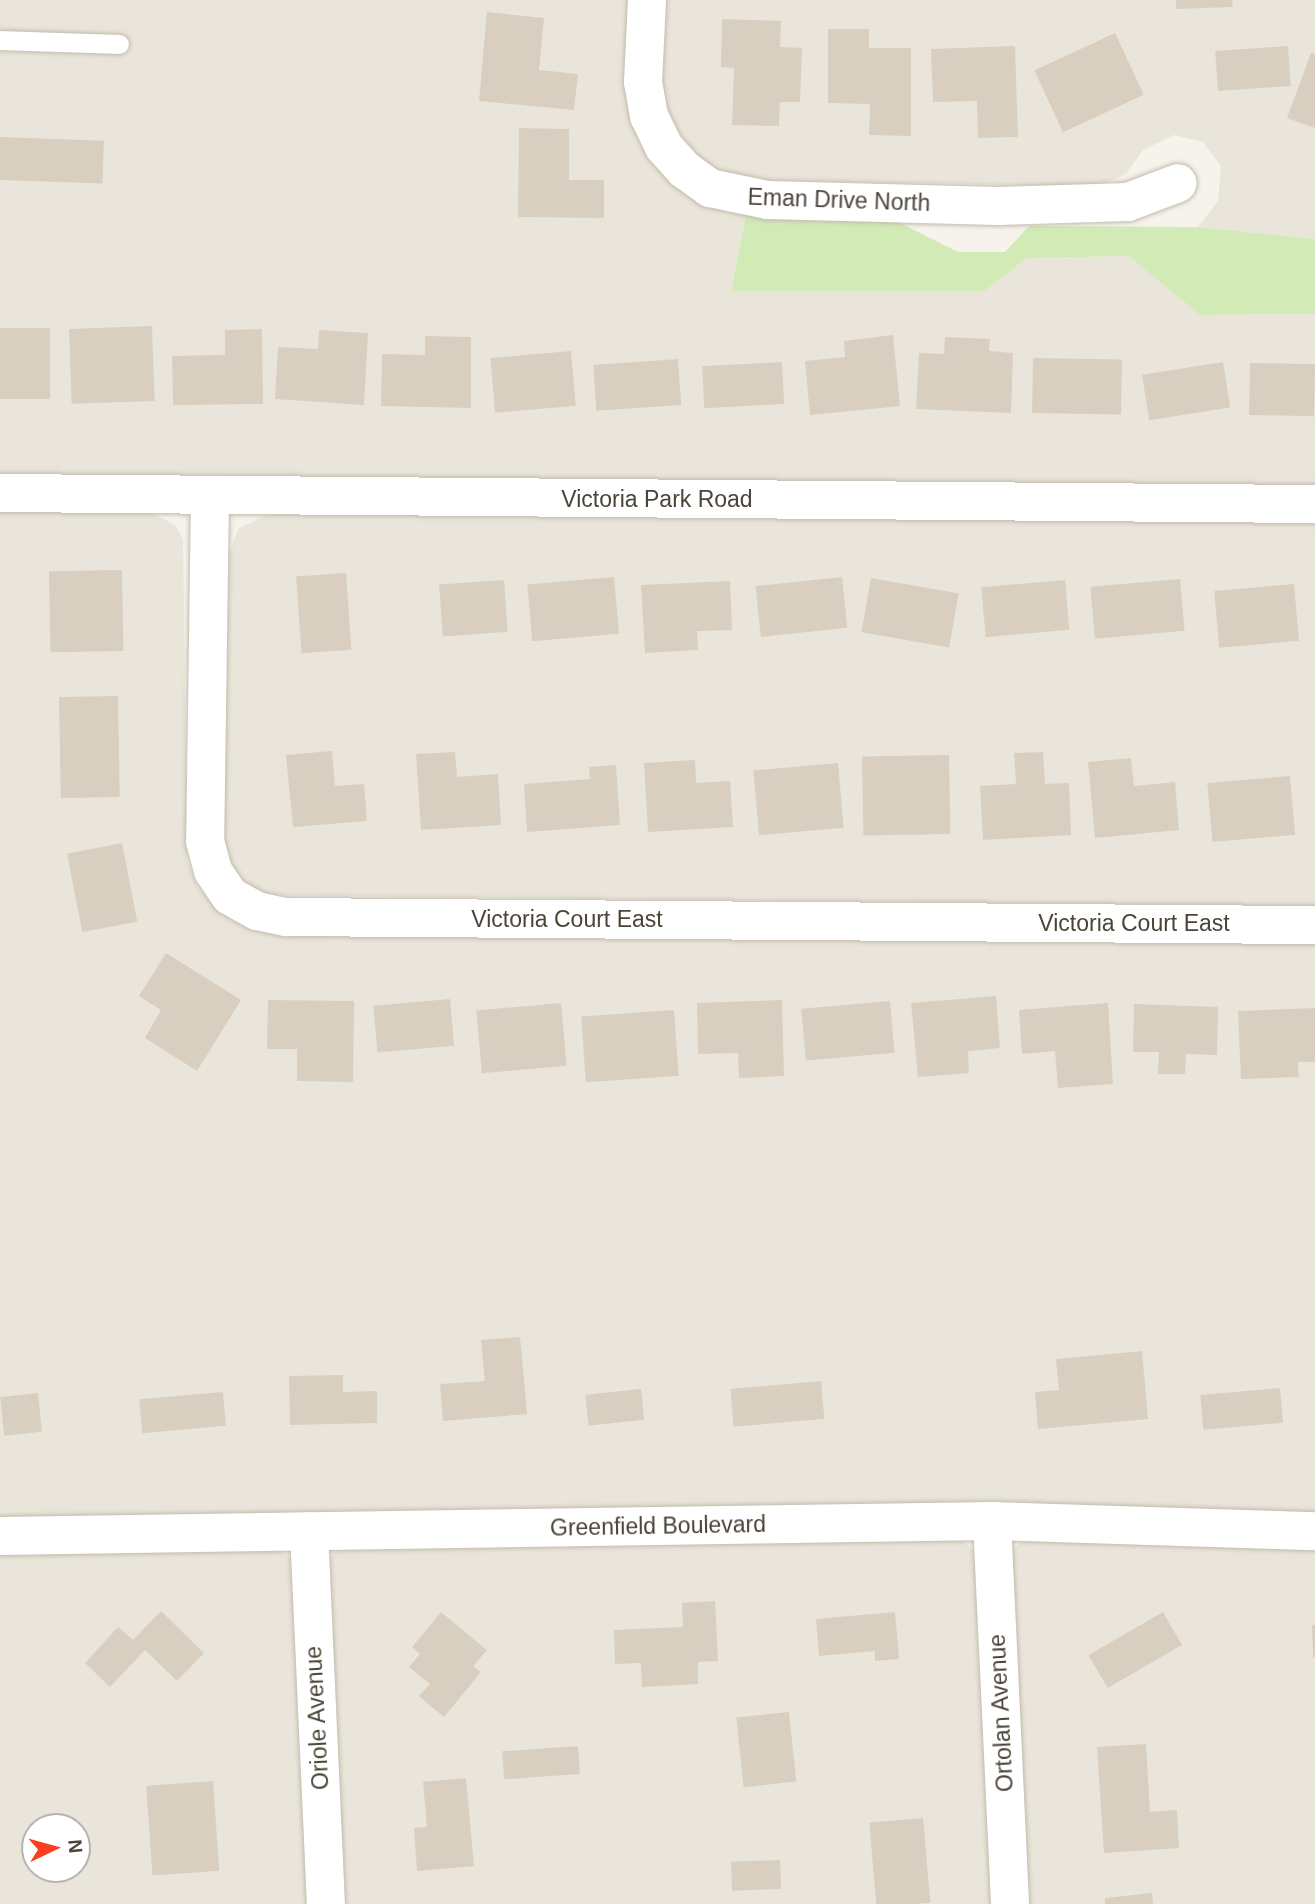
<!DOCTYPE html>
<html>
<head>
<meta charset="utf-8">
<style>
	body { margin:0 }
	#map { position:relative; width:1315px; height:1904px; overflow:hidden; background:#f6f3ec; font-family:Arial,sans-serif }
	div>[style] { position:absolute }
	.residential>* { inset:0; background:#eae5da }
	.green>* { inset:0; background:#d2eab5 }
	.building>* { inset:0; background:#d8cfc1; transform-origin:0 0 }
	.roads { filter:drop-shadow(0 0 2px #c2bbae) drop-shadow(0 0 2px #c2bbae) }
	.lane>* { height:19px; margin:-9.5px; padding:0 9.5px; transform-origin:9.5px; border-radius:9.5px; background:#fff }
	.street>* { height:38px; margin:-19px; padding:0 19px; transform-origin:19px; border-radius:19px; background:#fff }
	span { translate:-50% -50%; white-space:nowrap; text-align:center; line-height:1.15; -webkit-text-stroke:7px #fff; paint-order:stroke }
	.street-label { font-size:23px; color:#4b4439 }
	.north { position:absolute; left:21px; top:1813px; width:70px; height:70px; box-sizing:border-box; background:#fff; border:2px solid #b7b4b0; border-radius:50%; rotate:85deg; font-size:19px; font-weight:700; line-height:28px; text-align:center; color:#4b4439 }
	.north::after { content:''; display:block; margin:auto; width:24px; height:32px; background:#fc3f1d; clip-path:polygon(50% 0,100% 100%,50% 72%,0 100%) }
</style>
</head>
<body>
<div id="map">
	<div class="residential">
		<div style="clip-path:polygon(0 0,627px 0,629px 102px,696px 198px,728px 213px,746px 214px,731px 290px,984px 291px,1027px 258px,1130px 256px,1200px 315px,1315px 314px,1315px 486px,0 474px)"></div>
		<div style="clip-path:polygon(667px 0,1315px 0,1315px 239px,1198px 227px,1218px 201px,1221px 166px,1203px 142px,1174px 135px,1143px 150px,1126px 174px,1098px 186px,731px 180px,694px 157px,670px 124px,662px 91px)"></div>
		<div style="clip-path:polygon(0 511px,151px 512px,175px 525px,183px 539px,187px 861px,198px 887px,222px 915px,253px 930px,280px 936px,1315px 942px,1315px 1518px,0 1523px)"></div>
		<div style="clip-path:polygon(268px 514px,1315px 522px,1315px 906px,268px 895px,246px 886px,231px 866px,224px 845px,227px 563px,238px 529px)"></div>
		<div style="clip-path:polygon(955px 1534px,975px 1552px,994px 1904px,339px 1904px,324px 1567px,334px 1553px,350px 1545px)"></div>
		<div style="clip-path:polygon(1028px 1537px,1315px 1547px,1315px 1904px,1024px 1904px,1012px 1550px)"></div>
		<div style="clip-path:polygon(evenodd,272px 1546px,289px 1556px,296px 1573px,311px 1904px,0 1904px,0 1552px,272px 1546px,35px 1827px,77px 1827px,77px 1869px,35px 1869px,35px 1827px)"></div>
	</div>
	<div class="green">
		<div style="clip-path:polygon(746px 214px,890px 218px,958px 252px,1005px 252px,1029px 226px,1198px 227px,1315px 239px,1315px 314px,1200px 315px,1129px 256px,1027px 258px,984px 291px,731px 291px)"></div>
	</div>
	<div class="building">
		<div style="clip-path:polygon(1176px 0,1232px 0,1233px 7px,1176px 9px)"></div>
		<div style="clip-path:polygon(487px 12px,544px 18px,539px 70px,578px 74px,574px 110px,479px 101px)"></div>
		<div style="clip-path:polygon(722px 19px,781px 21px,780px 47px,802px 48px,800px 102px,780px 102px,779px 126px,732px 125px,734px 68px,721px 67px)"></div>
		<div style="clip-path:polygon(828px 29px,869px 29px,869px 48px,911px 48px,911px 136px,869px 135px,870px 104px,828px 103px)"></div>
		<div style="left:1115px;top:33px;width:68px;height:89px;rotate:65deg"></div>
		<div style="clip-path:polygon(1015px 46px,1018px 137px,978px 138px,977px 101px,933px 102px,931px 49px)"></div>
		<div style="left:1288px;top:46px;width:40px;height:73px;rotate:86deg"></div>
		<div style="clip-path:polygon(1311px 53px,1315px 54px,1315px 128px,1287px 118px)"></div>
		<div style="clip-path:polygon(519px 128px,569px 129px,569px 180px,604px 180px,604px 218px,518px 217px)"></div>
		<div style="left:0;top:137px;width:104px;height:43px;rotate:2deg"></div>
		<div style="left:152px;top:326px;width:75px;height:83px;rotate:88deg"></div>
		<div style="left:0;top:328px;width:50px;height:71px"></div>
		<div style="clip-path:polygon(262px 329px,263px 404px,173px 405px,172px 356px,225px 355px,225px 330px)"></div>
		<div style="clip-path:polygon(319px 330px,368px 333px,364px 405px,275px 399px,278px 347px,318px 349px)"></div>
		<div style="clip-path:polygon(893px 335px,900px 406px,810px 415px,805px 361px,845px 357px,844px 341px)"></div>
		<div style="clip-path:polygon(425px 336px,471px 337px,471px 408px,381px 406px,382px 354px,425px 355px)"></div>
		<div style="clip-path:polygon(945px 337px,990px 339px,989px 351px,1013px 353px,1011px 413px,916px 409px,919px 353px,944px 354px)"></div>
		<div style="left:571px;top:351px;width:55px;height:81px;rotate:85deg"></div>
		<div style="left:1033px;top:358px;width:89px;height:55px;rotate:1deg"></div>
		<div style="left:678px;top:359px;width:46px;height:85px;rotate:86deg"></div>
		<div style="left:782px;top:362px;width:42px;height:80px;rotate:87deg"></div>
		<div style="left:1223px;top:362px;width:46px;height:82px;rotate:81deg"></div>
		<div style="left:1250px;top:363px;width:65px;height:52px;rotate:1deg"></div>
		<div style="left:122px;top:570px;width:81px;height:73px;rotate:89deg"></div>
		<div style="left:346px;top:573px;width:77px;height:50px;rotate:86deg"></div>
		<div style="left:614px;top:577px;width:57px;height:87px;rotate:85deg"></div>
		<div style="left:842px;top:577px;width:51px;height:87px;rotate:84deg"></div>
		<div style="left:871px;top:578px;width:89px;height:55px;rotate:10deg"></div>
		<div style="left:1180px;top:579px;width:52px;height:90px;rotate:85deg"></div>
		<div style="left:504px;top:580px;width:52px;height:65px;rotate:86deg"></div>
		<div style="left:1065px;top:580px;width:50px;height:84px;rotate:85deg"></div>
		<div style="clip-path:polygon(730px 581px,732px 630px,697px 631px,698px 650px,645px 653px,641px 585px)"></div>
		<div style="left:1294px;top:584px;width:57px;height:80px;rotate:85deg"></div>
		<div style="left:118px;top:696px;width:101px;height:59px;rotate:89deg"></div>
		<div style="clip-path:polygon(332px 751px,335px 786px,364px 784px,367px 821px,293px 827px,286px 755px)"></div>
		<div style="clip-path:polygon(455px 752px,457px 777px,498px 774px,501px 825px,421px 830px,416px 754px)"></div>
		<div style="clip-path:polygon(1043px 752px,1045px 784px,1069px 783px,1071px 835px,983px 840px,980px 786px,1016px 784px,1014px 753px)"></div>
		<div style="left:949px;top:755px;width:79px;height:87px;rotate:89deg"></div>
		<div style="clip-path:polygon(1131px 758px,1134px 786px,1175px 782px,1179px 830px,1095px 838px,1088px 762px)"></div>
		<div style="clip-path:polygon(695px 760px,696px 783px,730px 781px,733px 827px,648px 832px,644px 763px)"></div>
		<div style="left:838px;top:763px;width:65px;height:85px;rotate:85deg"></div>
		<div style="clip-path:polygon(616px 765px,620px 825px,527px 832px,524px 784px,590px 779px,589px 767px)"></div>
		<div style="left:1290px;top:776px;width:59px;height:83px;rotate:85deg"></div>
		<div style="left:122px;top:843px;width:80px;height:56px;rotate:79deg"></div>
		<div style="clip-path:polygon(166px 953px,241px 1000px,197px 1071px,145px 1038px,161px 1010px,139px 996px)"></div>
		<div style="clip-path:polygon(996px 996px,1000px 1048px,968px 1051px,969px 1073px,918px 1077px,911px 1003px)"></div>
		<div style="left:450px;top:999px;width:47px;height:77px;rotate:85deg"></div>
		<div style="clip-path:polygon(268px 1000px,354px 1001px,353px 1082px,297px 1081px,297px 1049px,267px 1049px)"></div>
		<div style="clip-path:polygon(782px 1000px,784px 1076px,739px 1078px,738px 1053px,698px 1054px,697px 1003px)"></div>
		<div style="left:890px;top:1001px;width:52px;height:89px;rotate:85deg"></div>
		<div style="left:561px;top:1003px;width:63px;height:85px;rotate:85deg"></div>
		<div style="clip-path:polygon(1108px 1003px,1113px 1084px,1058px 1088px,1055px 1051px,1022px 1054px,1019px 1010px)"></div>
		<div style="clip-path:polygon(1134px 1004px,1218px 1007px,1217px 1055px,1186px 1054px,1185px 1074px,1158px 1074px,1159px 1052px,1133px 1052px)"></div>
		<div style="clip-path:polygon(1315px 1008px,1315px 1062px,1298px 1062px,1299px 1077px,1241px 1079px,1238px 1011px)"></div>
		<div style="left:674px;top:1010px;width:66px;height:93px;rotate:86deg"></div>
		<div style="clip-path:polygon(520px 1337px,527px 1414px,443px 1421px,440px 1384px,485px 1381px,481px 1340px)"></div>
		<div style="clip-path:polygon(1142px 1351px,1148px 1419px,1038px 1429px,1035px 1392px,1059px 1390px,1056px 1359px)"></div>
		<div style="clip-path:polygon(343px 1375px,343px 1392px,377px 1391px,377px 1423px,290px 1425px,289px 1376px)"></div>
		<div style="left:821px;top:1381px;width:38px;height:91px;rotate:85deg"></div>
		<div style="left:1280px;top:1388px;width:35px;height:80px;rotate:85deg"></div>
		<div style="left:641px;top:1389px;width:31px;height:56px;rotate:84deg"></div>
		<div style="left:223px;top:1392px;width:34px;height:84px;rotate:85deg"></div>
		<div style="left:38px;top:1393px;width:39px;height:38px;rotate:84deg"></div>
		<div style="clip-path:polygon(715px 1601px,718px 1661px,698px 1662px,698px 1684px,642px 1687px,641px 1663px,615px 1664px,614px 1630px,683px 1627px,682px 1603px)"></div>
		<div style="clip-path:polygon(161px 1611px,204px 1653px,177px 1681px,145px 1650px,110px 1687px,85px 1663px,118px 1627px,133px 1640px)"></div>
		<div style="clip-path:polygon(441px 1612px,487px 1650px,473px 1666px,481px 1672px,444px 1717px,419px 1696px,430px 1684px,409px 1667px,420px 1654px,412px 1647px)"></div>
		<div style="clip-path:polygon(895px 1612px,899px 1659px,875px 1661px,875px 1651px,819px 1656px,816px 1619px)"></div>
		<div style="left:1163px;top:1612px;width:38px;height:86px;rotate:60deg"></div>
		<div style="clip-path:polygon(1312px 1625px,1315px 1625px,1315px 1657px,1313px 1657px)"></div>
		<div style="left:789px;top:1712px;width:70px;height:53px;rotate:84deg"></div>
		<div style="clip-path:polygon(1146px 1744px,1150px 1812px,1177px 1810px,1179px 1848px,1104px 1853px,1097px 1747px)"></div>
		<div style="left:578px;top:1746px;width:28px;height:76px;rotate:86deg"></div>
		<div style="clip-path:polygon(466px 1778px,474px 1866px,417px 1871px,414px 1828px,427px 1827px,423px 1782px)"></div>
		<div style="left:213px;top:1781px;width:90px;height:67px;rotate:86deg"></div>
		<div style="left:923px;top:1818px;width:85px;height:54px;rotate:85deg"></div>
		<div style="left:780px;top:1860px;width:29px;height:49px;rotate:88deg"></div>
		<div style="clip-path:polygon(1152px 1893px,1153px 1904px,1105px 1904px,1105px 1898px)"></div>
	</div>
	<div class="roads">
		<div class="lane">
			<div style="left:0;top:40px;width:119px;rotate:1.9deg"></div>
		</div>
		<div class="street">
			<div style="left:647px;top:0;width:82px;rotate:92.8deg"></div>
			<div style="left:643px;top:82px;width:35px;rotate:80deg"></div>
			<div style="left:649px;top:116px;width:34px;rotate:64deg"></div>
			<div style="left:664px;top:147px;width:31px;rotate:48deg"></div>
			<div style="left:685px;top:170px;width:31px;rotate:36deg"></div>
			<div style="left:710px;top:188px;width:58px;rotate:11.9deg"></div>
			<div style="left:767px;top:200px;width:231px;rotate:1.5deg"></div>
			<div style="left:998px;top:206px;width:130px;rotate:-1.8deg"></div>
			<div style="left:1128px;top:202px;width:53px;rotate:-20.8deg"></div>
			<div style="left:0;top:493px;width:1315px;rotate:0.48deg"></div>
			<div style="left:210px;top:496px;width:345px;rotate:90.8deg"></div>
			<div style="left:205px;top:841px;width:31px;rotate:75deg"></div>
			<div style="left:213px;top:871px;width:30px;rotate:56deg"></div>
			<div style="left:230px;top:896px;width:31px;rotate:29deg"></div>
			<div style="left:257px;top:911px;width:30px;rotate:12deg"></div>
			<div style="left:286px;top:917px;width:1029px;rotate:0.45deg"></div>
			<div style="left:992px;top:1521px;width:383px;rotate:87.3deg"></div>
			<div style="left:309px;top:1531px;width:373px;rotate:87.4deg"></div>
			<div style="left:0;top:1536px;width:992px;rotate:-0.87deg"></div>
			<div style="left:992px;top:1521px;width:323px;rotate:1.8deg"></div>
		</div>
	</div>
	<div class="street-label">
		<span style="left:839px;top:200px;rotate:2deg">Eman Drive North</span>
		<span style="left:657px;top:499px">Victoria Park Road</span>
		<span style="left:567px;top:919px">Victoria Court East</span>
		<span style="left:1134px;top:923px">Victoria Court East</span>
		<span style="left:658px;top:1526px;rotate:-1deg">Greenfield Boulevard</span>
		<span style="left:1001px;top:1713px;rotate:-93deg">Ortolan Avenue</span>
		<span style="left:317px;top:1718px;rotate:-93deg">Oriole Avenue</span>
	</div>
	<div class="north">N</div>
</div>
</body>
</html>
